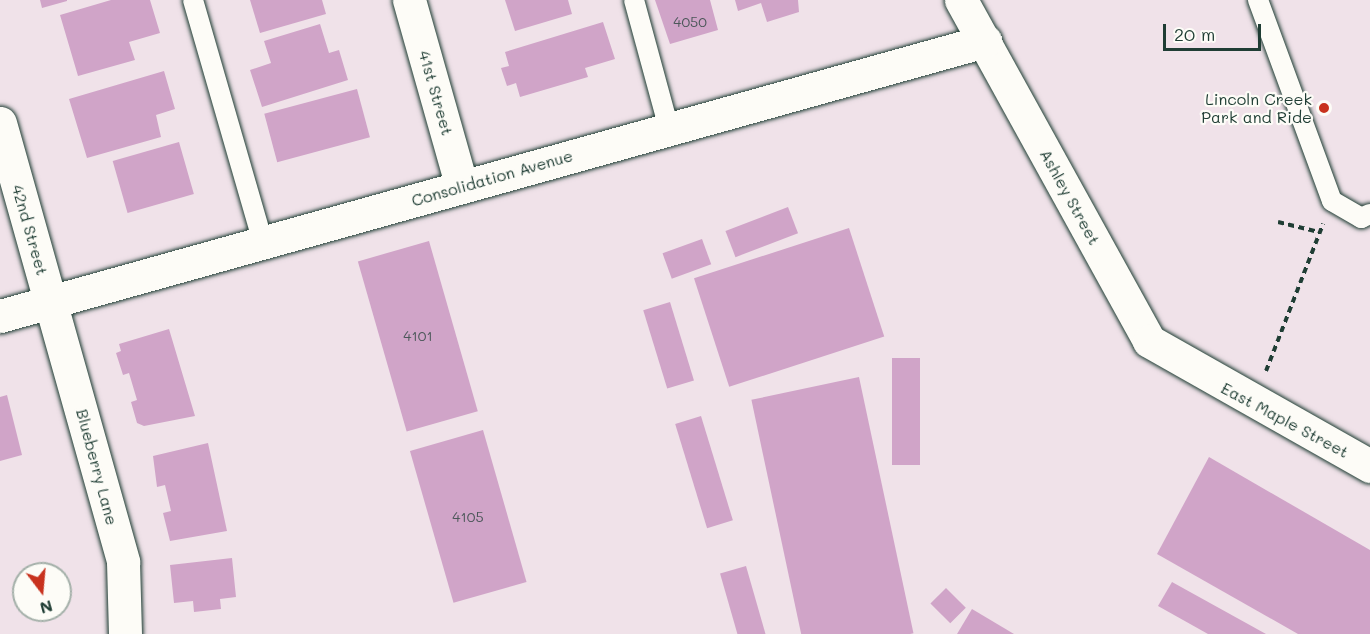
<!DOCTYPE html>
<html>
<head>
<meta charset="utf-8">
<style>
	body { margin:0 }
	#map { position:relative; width:1370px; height:634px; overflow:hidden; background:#f0e2e9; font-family:Mali,sans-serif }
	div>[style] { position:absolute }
	.building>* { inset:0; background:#d0a4c8; transform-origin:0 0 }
	.path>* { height:4px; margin-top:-2px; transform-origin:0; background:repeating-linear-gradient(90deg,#1f3d34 0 6px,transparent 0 10.5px) }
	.roads { filter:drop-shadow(0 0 2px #1f3d34) drop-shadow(0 0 2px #1f3d34) }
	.service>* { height:20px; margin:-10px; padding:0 10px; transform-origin:10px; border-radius:10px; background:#fdfcf7 }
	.minor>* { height:33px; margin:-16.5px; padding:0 16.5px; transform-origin:16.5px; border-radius:16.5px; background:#fdfcf7 }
	.dots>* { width:16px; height:16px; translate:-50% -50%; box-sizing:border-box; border:3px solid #fdfcf7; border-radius:50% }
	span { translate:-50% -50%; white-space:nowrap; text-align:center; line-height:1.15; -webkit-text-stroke:4.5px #fdfcf7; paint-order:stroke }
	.number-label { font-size:14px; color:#4b5759 }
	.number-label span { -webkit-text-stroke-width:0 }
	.street-label { font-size:16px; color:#1f3d34 }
	.poi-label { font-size:16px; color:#1f3d34 }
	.right { translate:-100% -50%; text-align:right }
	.north { position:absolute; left:12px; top:562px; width:60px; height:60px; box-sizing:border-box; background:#fdfcf7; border:2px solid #a4b0a9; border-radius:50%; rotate:164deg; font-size:16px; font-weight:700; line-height:24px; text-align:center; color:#1f3d34 }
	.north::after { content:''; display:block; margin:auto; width:21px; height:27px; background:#c8321e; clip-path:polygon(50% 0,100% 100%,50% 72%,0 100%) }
	.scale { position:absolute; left:1163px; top:24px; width:98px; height:27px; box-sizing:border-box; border:3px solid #1f3d34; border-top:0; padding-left:8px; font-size:18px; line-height:21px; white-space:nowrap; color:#1f3d34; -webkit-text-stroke:4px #fdfcf7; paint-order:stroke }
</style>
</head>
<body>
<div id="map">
	<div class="building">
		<div style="clip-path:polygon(40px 0,67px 0,67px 1px,42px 8px)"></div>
		<div style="clip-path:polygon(111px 0,150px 0,160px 33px,129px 42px,135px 60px,78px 76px,60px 15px)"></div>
		<div style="clip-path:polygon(250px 0,322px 0,326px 14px,260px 33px)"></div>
		<div style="clip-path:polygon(505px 0,568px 0,572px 14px,515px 31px)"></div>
		<div style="clip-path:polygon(655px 0,710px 0,718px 30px,670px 44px)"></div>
		<div style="clip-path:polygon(735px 0,798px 0,799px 12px,767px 22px,761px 3px,738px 11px)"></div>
		<div style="clip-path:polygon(603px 22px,615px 59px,585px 68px,588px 77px,520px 97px,516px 83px,507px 86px,501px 68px,509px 66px,505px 52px)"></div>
		<div style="clip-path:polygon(320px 24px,329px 53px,339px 50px,348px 80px,262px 107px,250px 70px,271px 63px,264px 41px)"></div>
		<div style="clip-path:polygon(164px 71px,175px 109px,156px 115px,161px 137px,87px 158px,69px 99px)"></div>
		<div style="left:357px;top:89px;width:50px;height:96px;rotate:75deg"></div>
		<div style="left:179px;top:142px;width:54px;height:69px;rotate:74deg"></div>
		<div style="left:788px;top:207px;width:28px;height:67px;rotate:69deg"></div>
		<div style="left:849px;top:228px;width:114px;height:163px;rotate:72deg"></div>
		<div style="left:702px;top:239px;width:27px;height:42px;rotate:70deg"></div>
		<div style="left:429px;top:241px;width:177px;height:74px;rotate:74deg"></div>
		<div style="left:670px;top:302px;width:82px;height:28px;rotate:73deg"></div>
		<div style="clip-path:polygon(169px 329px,195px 416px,144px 426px,137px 423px,131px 402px,137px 400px,129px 373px,123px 375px,116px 353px,121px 351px,119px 344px)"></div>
		<div style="left:892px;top:358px;width:28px;height:107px"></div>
		<div style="left:859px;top:377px;width:262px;height:110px;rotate:78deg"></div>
		<div style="clip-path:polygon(7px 395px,22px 455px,0 461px,0 397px)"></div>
		<div style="left:701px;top:416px;width:109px;height:27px;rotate:73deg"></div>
		<div style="left:483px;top:430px;width:158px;height:76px;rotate:74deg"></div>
		<div style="clip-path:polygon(208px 443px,227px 531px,170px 541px,163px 513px,171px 511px,165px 485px,157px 487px,153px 456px)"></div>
		<div style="clip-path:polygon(1209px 457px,1370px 550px,1370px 634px,1298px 634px,1157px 554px)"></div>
		<div style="clip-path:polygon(232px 558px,236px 597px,220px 599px,221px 609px,194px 612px,193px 601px,174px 603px,170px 565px)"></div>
		<div style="left:746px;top:566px;width:71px;height:27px;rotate:74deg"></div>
		<div style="clip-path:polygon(1172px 582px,1266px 634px,1208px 634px,1158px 606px)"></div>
		<div style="left:946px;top:588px;width:28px;height:22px;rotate:45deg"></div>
		<div style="clip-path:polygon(972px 609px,1014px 634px,957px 634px)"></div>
	</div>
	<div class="path">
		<div style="left:1278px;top:222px;width:42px;rotate:13.7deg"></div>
		<div style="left:1266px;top:371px;width:158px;rotate:-68.8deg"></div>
	</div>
	<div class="roads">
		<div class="service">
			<div style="left:193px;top:0;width:252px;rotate:73.9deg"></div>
			<div style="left:634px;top:0;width:134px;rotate:74.8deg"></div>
			<div style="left:1258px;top:0;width:214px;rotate:69.8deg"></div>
			<div style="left:1332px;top:201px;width:34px;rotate:30deg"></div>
			<div style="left:1361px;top:218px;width:10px;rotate:-24deg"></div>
		</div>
		<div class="minor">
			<div style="left:409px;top:0;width:194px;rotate:74.2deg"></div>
			<div style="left:961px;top:0;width:389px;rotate:61.1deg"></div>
			<div style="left:1149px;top:341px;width:254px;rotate:29.5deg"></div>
			<div style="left:0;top:123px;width:456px;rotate:74.3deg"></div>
			<div style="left:123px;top:562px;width:72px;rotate:88.4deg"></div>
			<div style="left:0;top:316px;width:1023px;rotate:-15.6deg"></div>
		</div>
	</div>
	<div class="dots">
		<div style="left:1324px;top:108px;background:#c8321e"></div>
	</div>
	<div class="number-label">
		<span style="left:690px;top:22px">4050</span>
		<span style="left:418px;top:336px">4101</span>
		<span style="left:468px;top:517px">4105</span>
	</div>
	<div class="street-label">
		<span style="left:436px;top:93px;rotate:74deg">41st Street</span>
		<span style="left:492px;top:178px;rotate:-16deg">Consolidation Avenue</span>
		<span style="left:1070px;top:197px;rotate:61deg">Ashley Street</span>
		<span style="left:30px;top:230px;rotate:74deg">42nd Street</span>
		<span style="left:1285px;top:420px;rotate:28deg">East Maple Street</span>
		<span style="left:97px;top:467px;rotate:75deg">Blueberry Lane</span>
	</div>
	<div class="poi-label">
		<span class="right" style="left:1312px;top:108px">Lincoln Creek<br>Park and Ride</span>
	</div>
	<div class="north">N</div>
	<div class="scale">20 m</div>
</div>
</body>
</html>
